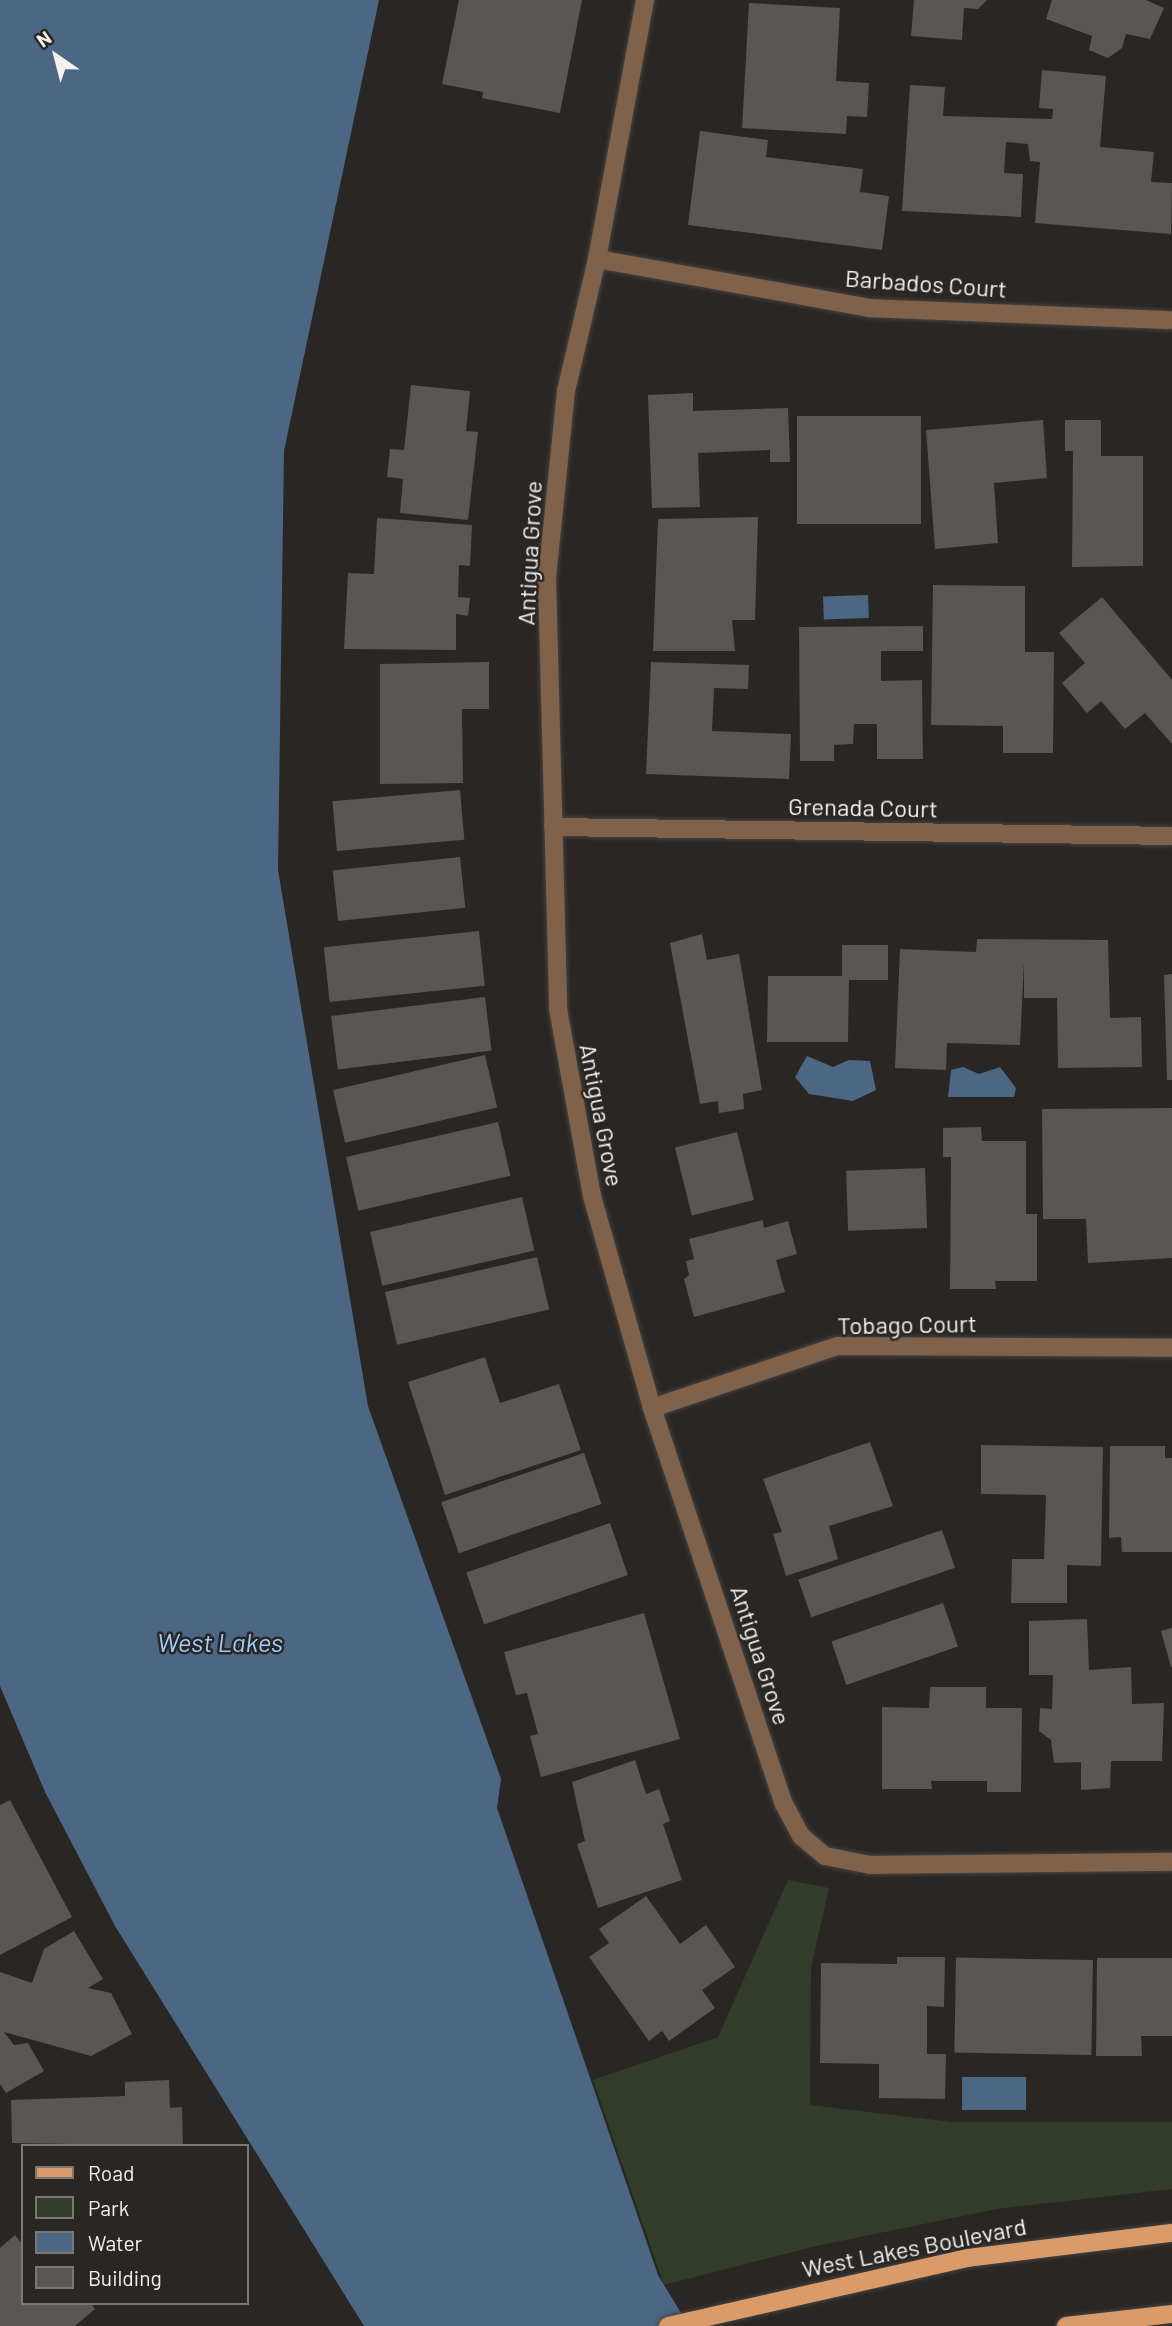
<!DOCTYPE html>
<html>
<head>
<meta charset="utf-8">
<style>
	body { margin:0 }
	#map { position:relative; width:1172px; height:2326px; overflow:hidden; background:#292623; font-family:Barlow,sans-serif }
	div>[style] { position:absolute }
	.green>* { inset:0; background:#323d29 }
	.water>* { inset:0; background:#4b6783; transform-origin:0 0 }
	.building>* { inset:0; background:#595653; transform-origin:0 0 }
	.roads { filter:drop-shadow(0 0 2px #454240) drop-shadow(0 0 2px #454240) }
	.minor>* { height:18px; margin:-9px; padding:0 9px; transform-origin:9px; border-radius:9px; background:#80614a }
	.major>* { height:18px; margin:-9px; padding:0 9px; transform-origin:9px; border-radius:9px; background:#da9b6a }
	span { translate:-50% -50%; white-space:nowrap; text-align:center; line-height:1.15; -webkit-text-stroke:5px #292623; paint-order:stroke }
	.street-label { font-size:24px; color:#f3f1ef }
	.water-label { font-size:26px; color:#9cccfd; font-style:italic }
	.legend { position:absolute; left:21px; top:2144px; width:228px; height:161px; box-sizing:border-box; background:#292623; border:2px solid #7a7775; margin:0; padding:9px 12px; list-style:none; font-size:21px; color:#f3f1ef }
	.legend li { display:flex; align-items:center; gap:14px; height:35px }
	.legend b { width:35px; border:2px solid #7a7775 }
	.north { position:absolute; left:21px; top:21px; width:70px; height:70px; -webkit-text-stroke:5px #292623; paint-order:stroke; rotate:325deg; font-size:19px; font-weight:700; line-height:28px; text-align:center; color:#f3f1ef }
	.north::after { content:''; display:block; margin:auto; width:24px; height:32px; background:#f3f1ef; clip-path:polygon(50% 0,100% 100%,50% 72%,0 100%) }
</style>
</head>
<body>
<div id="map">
	<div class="green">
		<div style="clip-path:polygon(788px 1880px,829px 1888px,811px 1968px,810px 2105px,952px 2122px,1172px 2122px,1172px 2189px,997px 2209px,816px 2246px,664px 2285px,593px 2080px,718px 2037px)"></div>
	</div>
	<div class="water">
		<div style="clip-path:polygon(0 0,379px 0,284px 451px,278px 870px,368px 1406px,501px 1779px,497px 1808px,658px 2275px,689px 2326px,364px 2326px,115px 1926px,45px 1792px,0 1686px)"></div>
		<div style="left:868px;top:595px;width:23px;height:45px;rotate:88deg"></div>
		<div style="clip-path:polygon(807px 1056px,833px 1067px,849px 1060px,870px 1061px,876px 1090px,853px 1101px,809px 1094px,795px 1077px)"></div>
		<div style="clip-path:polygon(963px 1067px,979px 1074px,1000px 1067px,1016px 1088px,1014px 1097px,948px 1097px,951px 1070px)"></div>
		<div style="left:962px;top:2077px;width:64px;height:33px"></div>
	</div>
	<div class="building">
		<div style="clip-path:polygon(459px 0,582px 0,560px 113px,482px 98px,483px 92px,442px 84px)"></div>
		<div style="clip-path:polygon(914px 0,987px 0,978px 9px,964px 8px,962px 40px,911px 36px)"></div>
		<div style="clip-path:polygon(1052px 0,1146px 0,1164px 8px,1150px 39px,1126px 34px,1122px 48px,1108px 58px,1089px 50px,1092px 36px,1046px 19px)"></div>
		<div style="clip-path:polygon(749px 3px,840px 8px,836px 81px,869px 83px,867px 117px,847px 116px,846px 134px,742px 128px)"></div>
		<div style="clip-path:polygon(1042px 70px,1106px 76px,1100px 147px,1154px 152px,1151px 182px,1172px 183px,1171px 234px,1035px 223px,1040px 162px,1030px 161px,1028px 144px,1006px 142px,1004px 173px,1023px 174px,1021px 217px,902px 211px,910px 85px,945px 87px,943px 116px,1052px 119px,1053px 109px,1039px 108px)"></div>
		<div style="clip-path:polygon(700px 131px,768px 140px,766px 157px,863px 169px,860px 192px,889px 196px,882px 250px,688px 225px)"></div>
		<div style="clip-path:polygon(411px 385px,470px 391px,466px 431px,478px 432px,468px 520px,400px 513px,403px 479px,387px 477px,390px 449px,404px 450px)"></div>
		<div style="clip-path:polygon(693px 393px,693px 411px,788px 408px,790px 462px,770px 462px,770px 450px,698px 453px,700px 507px,652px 508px,648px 395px)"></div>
		<div style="left:797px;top:416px;width:124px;height:108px"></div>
		<div style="clip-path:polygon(1043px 420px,1047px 478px,994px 483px,998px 543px,935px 549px,926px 430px)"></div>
		<div style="clip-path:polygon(1065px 420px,1101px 420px,1101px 456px,1143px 456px,1143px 566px,1072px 567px,1073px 451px,1065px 451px)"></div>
		<div style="clip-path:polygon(758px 517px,755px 620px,732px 620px,735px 651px,653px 651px,658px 519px)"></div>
		<div style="clip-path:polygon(377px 518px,472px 525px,470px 566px,459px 565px,458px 597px,470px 598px,468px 616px,456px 614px,456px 650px,344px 649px,348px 573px,374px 574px)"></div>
		<div style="clip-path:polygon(933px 585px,1025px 586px,1025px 652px,1054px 652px,1053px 753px,1003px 753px,1003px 726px,931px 725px)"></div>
		<div style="clip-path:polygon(1102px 597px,1172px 680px,1172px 744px,1145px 713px,1125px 729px,1101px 701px,1087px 713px,1062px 683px,1085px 663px,1059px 633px)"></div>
		<div style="clip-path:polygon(923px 626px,923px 651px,881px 651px,881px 681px,922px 680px,923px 759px,877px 759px,877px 724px,854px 724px,853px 744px,834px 745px,834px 761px,800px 761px,799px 627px)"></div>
		<div style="clip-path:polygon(489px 662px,489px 709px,462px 709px,463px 783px,380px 784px,380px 664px)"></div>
		<div style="clip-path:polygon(651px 662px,749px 665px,748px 689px,714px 688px,712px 731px,791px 734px,789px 779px,646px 774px)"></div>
		<div style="left:460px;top:790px;width:50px;height:128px;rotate:85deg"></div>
		<div style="left:460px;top:857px;width:51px;height:128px;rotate:84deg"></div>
		<div style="left:479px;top:931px;width:55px;height:156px;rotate:84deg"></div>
		<div style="clip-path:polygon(702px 934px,707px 960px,739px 954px,762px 1090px,743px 1094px,744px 1109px,719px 1113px,718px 1101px,700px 1104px,670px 943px)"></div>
		<div style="clip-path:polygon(977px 939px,1108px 940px,1110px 1018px,1141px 1017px,1142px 1067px,1058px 1068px,1057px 998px,1024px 998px,1024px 962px,1020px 1045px,947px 1043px,946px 1070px,895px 1068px,900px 949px,976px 952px)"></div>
		<div style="clip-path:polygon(842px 945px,888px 945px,888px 980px,849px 980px,848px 1042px,767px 1042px,768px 976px,842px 976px)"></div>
		<div style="clip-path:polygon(1172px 974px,1172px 1080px,1167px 1080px,1164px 975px)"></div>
		<div style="left:485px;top:997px;width:54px;height:155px;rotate:83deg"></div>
		<div style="left:485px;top:1055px;width:54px;height:156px;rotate:77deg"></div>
		<div style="clip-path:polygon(1172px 1108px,1172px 1258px,1088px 1263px,1086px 1219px,1043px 1219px,1042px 1109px)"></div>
		<div style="left:498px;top:1122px;width:55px;height:156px;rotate:77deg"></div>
		<div style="clip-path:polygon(981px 1127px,982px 1141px,1026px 1141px,1026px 1214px,1037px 1214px,1037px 1281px,995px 1281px,996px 1289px,950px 1289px,951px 1157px,943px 1157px,943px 1128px)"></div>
		<div style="left:737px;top:1132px;width:70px;height:64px;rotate:76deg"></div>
		<div style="left:925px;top:1168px;width:60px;height:79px;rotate:88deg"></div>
		<div style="left:522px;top:1197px;width:55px;height:156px;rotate:77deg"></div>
		<div style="clip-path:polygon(763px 1220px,764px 1228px,788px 1221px,797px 1254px,776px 1260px,785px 1292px,694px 1317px,684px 1279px,689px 1275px,686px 1261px,694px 1259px,689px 1239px)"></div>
		<div style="left:537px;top:1257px;width:54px;height:156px;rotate:77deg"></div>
		<div style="clip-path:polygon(485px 1357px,500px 1403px,559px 1384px,581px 1450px,445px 1495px,408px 1382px)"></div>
		<div style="clip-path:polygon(870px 1442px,893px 1506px,829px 1526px,838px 1559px,786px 1576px,773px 1534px,782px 1532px,763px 1479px)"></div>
		<div style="clip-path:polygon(981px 1445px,1103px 1447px,1101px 1566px,1067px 1565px,1067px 1603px,1011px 1603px,1012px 1559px,1044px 1559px,1046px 1495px,981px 1494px)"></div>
		<div style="clip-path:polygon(1110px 1446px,1165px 1446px,1165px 1458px,1172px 1458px,1172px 1552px,1122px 1552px,1121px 1537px,1109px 1538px)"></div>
		<div style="left:584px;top:1453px;width:54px;height:151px;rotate:71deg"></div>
		<div style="left:610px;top:1523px;width:55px;height:152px;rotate:71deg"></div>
		<div style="left:942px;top:1530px;width:40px;height:152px;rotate:71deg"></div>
		<div style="left:943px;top:1603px;width:46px;height:118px;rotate:71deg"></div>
		<div style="clip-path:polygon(644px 1613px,680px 1739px,541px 1777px,530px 1736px,538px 1734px,527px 1693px,516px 1695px,504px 1652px)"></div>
		<div style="clip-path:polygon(1087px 1619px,1089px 1670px,1131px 1667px,1132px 1704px,1164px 1703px,1162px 1761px,1111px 1761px,1110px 1788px,1081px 1790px,1081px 1762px,1054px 1763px,1051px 1740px,1039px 1731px,1040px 1708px,1052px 1709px,1053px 1675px,1029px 1675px,1029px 1621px)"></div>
		<div style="clip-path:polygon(1172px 1628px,1172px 1667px,1171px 1667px,1161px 1631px)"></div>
		<div style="clip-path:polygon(930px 1687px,986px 1687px,986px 1708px,1022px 1708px,1021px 1792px,987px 1792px,987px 1781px,931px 1781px,932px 1789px,882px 1789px,882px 1707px,929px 1708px)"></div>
		<div style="clip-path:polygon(635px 1760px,646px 1794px,659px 1789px,670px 1821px,663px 1824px,682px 1880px,598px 1908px,577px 1844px,585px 1841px,572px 1782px)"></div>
		<div style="clip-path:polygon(10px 1800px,72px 1917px,0 1955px,0 1805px)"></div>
		<div style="clip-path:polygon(646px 1896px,680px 1944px,706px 1925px,735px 1967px,702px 1990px,715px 2008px,669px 2041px,662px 2031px,649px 2041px,589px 1957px,609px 1943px,599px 1929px)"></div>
		<div style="clip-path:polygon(74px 1931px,103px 1979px,88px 1988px,111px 1993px,132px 2034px,91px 2056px,4px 2032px,14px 2045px,28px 2043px,44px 2071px,6px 2093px,0 2084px,0 1972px,32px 1983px,44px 1949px)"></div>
		<div style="clip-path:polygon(897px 1957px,945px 1957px,944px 2007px,927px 2006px,927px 2054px,946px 2054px,945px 2099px,879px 2098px,879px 2064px,820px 2063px,821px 1963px,897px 1964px)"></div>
		<div style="clip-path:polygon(1097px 1958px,1172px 1958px,1172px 2036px,1141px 2036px,1142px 2056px,1096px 2056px)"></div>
		<div style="left:1093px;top:1960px;width:95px;height:137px;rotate:91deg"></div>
		<div style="clip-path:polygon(169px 2080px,170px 2108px,182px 2107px,183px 2146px,12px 2143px,11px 2100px,125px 2096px,125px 2082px)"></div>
		<div style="clip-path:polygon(15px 2235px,23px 2245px,23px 2303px,91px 2303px,95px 2309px,75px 2326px,0 2326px,0 2248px)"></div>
	</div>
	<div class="roads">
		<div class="minor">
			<div style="left:645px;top:0;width:263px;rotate:100.5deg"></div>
			<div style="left:597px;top:259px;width:136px;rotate:103.2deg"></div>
			<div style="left:566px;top:391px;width:189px;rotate:95.8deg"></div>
			<div style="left:547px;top:579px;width:430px;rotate:88.5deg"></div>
			<div style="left:558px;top:1009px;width:190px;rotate:79.7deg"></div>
			<div style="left:592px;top:1196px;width:220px;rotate:74.2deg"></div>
			<div style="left:652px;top:1408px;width:417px;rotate:71.6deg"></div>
			<div style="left:784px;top:1804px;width:36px;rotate:62deg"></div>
			<div style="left:801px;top:1836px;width:31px;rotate:40deg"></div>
			<div style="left:825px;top:1856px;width:46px;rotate:11.3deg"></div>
			<div style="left:870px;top:1865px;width:302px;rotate:-0.6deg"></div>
			<div style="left:597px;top:259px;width:276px;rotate:10.2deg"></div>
			<div style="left:869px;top:308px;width:301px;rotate:2.3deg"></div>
			<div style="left:553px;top:827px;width:619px;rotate:0.83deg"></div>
			<div style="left:652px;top:1408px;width:195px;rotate:-18.5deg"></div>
			<div style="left:837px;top:1346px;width:335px;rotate:0.3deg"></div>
		</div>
		<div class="major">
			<div style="left:668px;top:2326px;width:307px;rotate:-12.8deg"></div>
			<div style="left:967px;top:2258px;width:207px;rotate:-7deg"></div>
			<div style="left:1066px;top:2326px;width:107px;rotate:-6.5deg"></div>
		</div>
	</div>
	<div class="street-label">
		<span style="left:926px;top:283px;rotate:4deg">Barbados Court</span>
		<span style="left:529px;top:553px;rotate:-87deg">Antigua Grove</span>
		<span style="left:863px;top:807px;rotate:1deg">Grenada Court</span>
		<span style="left:602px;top:1115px;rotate:79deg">Antigua Grove</span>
		<span style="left:907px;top:1324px;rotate:-1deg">Tobago Court</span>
		<span style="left:761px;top:1655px;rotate:72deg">Antigua Grove</span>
		<span style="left:914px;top:2247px;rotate:-11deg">West Lakes Boulevard</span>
	</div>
	<div class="water-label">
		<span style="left:220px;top:1642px">West Lakes</span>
	</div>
	<ul class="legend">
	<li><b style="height:9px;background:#da9b6a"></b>Road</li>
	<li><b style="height:19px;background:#323d29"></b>Park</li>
	<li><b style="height:19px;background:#4b6783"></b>Water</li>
	<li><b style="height:19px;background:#595653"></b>Building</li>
	</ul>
	<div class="north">N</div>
</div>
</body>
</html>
